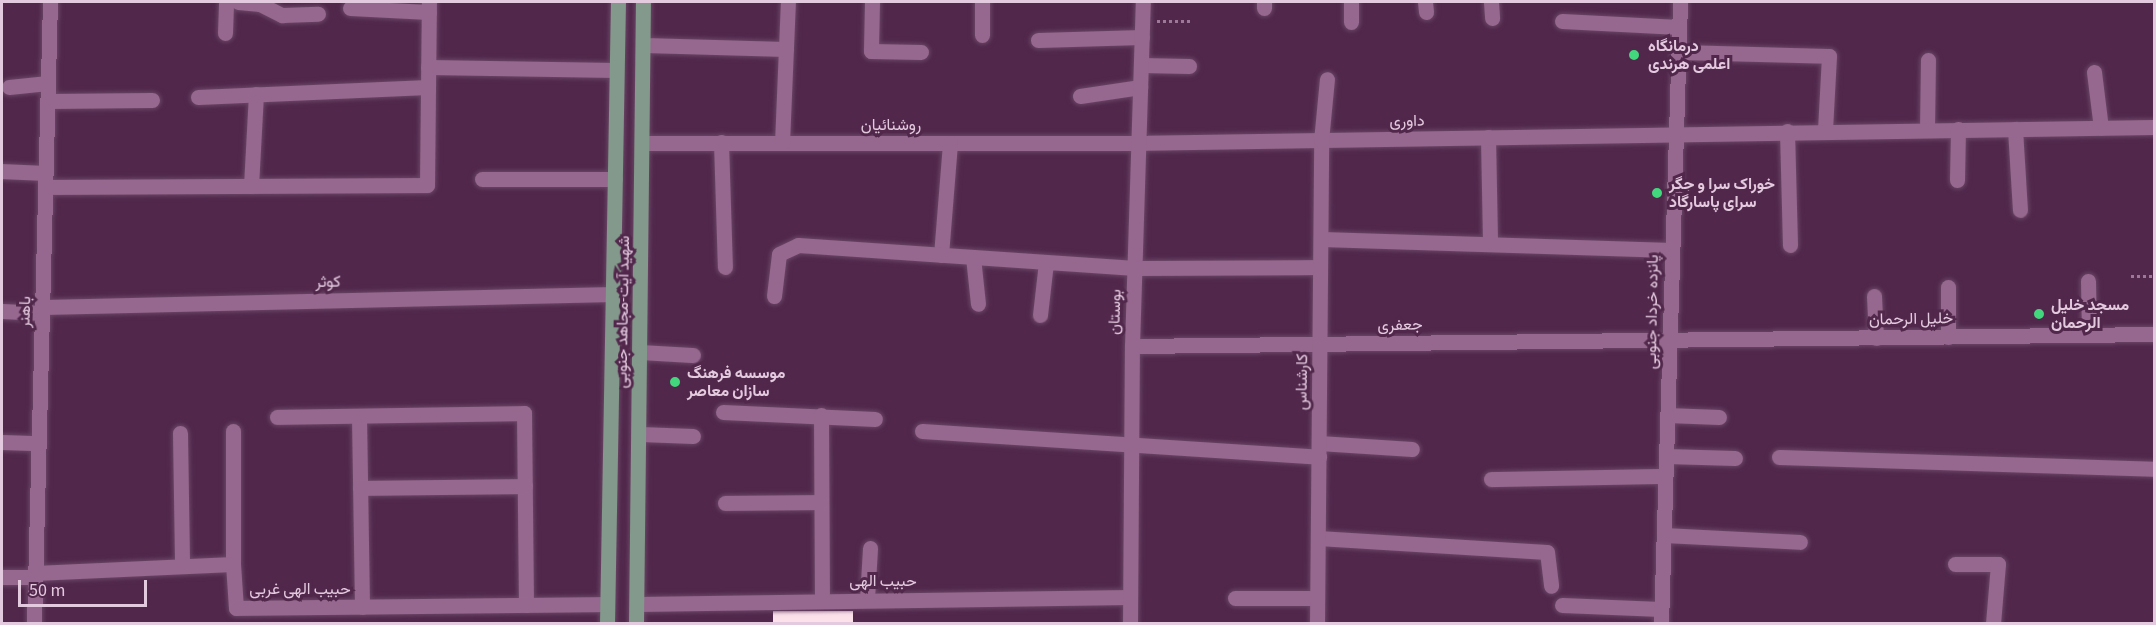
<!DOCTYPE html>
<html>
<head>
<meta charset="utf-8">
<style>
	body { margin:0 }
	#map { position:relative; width:2156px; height:625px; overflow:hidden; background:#51284c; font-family:"Source Sans 3",Vazirmatn,sans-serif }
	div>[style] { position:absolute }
	.building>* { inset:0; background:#fce1eb; transform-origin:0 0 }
	.path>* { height:3px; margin-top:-1.5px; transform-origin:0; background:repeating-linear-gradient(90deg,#9c7a97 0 3px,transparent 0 6px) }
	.roads { filter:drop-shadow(0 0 2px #6a4666) drop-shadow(0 0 2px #6a4666) }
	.minor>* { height:15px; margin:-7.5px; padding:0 7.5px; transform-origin:7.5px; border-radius:7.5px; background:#96688f }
	.major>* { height:15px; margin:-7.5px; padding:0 7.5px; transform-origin:7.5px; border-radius:7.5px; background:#83998b }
	.dots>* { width:16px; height:16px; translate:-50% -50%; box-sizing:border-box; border:3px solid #51284c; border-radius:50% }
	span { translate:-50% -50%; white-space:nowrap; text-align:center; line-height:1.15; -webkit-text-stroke:6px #51284c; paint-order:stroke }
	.poi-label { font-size:16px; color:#e4cadf; font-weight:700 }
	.left { translate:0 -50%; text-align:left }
	.street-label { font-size:16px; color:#e4cadf }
	.frame { position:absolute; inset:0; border:3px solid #e4cadf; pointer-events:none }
	.scale { position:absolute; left:18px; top:580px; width:129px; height:27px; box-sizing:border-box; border:3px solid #e4cadf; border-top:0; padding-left:8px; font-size:18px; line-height:21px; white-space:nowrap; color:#e4cadf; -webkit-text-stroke:4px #51284c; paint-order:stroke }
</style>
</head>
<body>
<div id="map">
	<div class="building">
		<div style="left:853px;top:611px;width:13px;height:80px;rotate:90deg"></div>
	</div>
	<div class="path">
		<div style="left:1157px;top:21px;width:34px"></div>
		<div style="left:2131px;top:276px;width:23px"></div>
	</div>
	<div class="roads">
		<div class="minor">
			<div style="left:238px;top:2px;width:22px;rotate:5deg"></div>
			<div style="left:260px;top:4px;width:25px;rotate:27deg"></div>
			<div style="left:282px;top:15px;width:36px;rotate:-2deg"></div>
			<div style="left:872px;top:2px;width:49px;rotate:91.2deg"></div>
			<div style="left:871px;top:51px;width:50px;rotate:1.1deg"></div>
			<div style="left:1264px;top:2px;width:6px;rotate:90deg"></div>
			<div style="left:1351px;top:2px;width:20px;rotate:90deg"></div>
			<div style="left:1425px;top:2px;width:10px;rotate:84deg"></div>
			<div style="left:1491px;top:2px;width:16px;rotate:86deg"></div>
			<div style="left:350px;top:8px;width:79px;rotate:2.9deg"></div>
			<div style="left:1562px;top:21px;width:117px;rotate:2.9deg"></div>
			<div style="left:225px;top:33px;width:31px;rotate:-88deg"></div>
			<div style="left:982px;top:35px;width:33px;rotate:-90deg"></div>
			<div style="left:1038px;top:40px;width:104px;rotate:-1.7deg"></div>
			<div style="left:644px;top:45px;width:142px;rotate:1.6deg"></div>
			<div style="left:1679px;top:52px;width:150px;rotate:1.5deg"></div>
			<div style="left:1829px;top:56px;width:75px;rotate:93.1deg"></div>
			<div style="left:1141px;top:65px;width:48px;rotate:1.2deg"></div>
			<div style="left:428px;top:67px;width:188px;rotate:0.9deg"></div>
			<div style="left:2094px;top:72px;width:56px;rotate:82.9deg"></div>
			<div style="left:9px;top:87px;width:39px;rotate:-6deg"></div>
			<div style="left:1080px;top:96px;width:61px;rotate:-8.5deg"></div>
			<div style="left:198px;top:97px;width:230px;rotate:-2.5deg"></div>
			<div style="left:48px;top:101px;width:104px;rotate:-0.6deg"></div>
			<div style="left:2015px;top:129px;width:81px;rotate:86.5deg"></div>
			<div style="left:1927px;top:130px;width:70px;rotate:-89.2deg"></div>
			<div style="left:1787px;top:131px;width:114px;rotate:88.5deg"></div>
			<div style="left:1488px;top:137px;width:107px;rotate:88.9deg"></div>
			<div style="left:721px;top:142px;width:125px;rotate:88.2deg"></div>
			<div style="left:644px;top:143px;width:494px"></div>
			<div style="left:1138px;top:143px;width:1016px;rotate:-0.9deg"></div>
			<div style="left:782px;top:143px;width:141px;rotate:-87.6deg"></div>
			<div style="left:2px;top:171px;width:42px;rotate:2.7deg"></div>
			<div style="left:482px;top:179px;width:133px"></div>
			<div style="left:1957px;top:180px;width:51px;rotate:-88.9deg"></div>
			<div style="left:251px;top:186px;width:92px;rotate:-86.9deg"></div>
			<div style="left:46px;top:187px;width:381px;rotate:-0.3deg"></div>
			<div style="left:427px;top:185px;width:183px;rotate:-89.4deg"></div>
			<div style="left:1321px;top:239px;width:351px;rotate:1.8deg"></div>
			<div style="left:941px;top:255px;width:112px;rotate:-85.4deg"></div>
			<div style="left:973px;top:257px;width:47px;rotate:83.9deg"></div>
			<div style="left:2088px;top:281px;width:54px;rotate:88.9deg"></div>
			<div style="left:1948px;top:287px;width:50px;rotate:90deg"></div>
			<div style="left:774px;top:296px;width:42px;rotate:-83.2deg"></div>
			<div style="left:779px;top:254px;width:21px;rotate:-25deg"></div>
			<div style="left:798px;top:245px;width:338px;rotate:3.9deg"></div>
			<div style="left:1135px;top:268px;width:185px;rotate:-0.3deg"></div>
			<div style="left:1874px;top:296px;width:42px;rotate:87.3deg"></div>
			<div style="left:43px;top:307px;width:571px;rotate:-1.3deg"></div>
			<div style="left:2px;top:311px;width:40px;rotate:2.9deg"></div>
			<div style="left:1040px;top:315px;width:53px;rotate:-83.5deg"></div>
			<div style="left:1132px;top:346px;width:1022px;rotate:-0.67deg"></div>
			<div style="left:639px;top:352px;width:54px;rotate:3.2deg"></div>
			<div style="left:723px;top:412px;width:152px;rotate:2.6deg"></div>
			<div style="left:821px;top:415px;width:185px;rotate:89.7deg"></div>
			<div style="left:1667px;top:415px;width:52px;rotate:2.2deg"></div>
			<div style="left:359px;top:416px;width:191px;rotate:89.1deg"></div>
			<div style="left:277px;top:417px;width:247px;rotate:-0.9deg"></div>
			<div style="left:524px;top:413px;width:192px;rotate:89.4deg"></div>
			<div style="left:233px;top:431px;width:133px;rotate:90deg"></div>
			<div style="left:922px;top:431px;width:398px;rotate:3.7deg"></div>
			<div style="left:180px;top:433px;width:132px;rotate:89.1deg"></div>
			<div style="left:640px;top:434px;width:53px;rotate:2.2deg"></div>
			<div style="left:2px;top:442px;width:37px;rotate:2deg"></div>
			<div style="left:1319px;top:443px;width:93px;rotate:3.7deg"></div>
			<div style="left:1666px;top:456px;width:69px;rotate:1.7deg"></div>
			<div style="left:1779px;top:457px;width:375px;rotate:1.8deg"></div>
			<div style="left:1491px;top:479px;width:174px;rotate:-1deg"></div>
			<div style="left:360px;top:488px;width:165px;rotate:-0.7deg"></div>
			<div style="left:725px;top:503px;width:96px;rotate:-0.6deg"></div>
			<div style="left:1664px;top:535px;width:136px;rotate:2.9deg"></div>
			<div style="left:1318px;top:538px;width:229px;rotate:3.5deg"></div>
			<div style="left:1547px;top:552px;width:34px;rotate:83deg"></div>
			<div style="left:1955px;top:564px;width:43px"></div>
			<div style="left:1998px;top:564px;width:60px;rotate:94.8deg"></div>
			<div style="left:35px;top:573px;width:198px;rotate:-2.6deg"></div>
			<div style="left:233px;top:564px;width:44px;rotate:86.1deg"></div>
			<div style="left:236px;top:608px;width:371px;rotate:-0.6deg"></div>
			<div style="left:2px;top:577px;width:33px"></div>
			<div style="left:1235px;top:598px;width:82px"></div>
			<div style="left:867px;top:599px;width:51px;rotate:-86.6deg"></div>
			<div style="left:637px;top:604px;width:493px;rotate:-0.8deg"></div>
			<div style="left:1562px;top:605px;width:99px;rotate:2.3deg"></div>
			<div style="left:34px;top:624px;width:622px;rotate:-88.53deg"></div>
			<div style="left:1130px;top:624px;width:278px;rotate:-89.6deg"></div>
			<div style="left:1132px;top:346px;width:344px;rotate:-88.2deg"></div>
			<div style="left:1317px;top:624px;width:483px;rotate:-89.5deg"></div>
			<div style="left:1321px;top:141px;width:62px;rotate:-84.5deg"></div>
			<div style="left:1661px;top:624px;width:622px;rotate:-88.25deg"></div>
		</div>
		<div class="major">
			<div style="left:607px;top:624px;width:622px;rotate:-88.99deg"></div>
			<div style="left:636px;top:624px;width:622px;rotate:-89.36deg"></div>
		</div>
	</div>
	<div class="dots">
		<div style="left:1634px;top:55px;background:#42d77c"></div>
		<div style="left:1657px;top:193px;background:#42d77c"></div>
		<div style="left:2039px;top:314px;background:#42d77c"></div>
		<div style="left:675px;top:382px;background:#42d77c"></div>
	</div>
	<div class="poi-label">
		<span class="left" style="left:1648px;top:55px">درمانگاه<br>اعلمی هرندی</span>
		<span class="left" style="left:1669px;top:193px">خوراک سرا و جگر<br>سرای پاسارگاد</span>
		<span class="left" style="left:2051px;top:314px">مسجد خلیل<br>الرحمان</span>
		<span class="left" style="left:687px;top:382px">موسسه فرهنگ<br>سازان معاصر</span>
	</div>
	<div class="street-label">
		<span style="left:1407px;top:121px;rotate:-1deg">داوری</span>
		<span style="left:891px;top:125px">روشنائیان</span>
		<span style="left:328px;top:282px;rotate:-1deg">کوثر</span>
		<span style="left:25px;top:312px;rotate:-88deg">باهنر</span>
		<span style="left:623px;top:312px;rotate:-89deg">شهید آیت-مجاهد جنوبی</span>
		<span style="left:1115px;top:312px;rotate:-88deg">بوستان</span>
		<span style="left:1652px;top:312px;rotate:-89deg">پانزده خرداد جنوبی</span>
		<span style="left:1911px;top:319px;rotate:-1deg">خلیل الرحمان</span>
		<span style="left:1400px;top:325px;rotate:-1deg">جعفری</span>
		<span style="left:1302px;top:382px;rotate:-89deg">کارشناس</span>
		<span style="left:883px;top:581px">حبیب الهی</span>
		<span style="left:300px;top:589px">حبیب الهی غربی</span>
	</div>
	<div class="frame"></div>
	<div class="scale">50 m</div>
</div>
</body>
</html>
